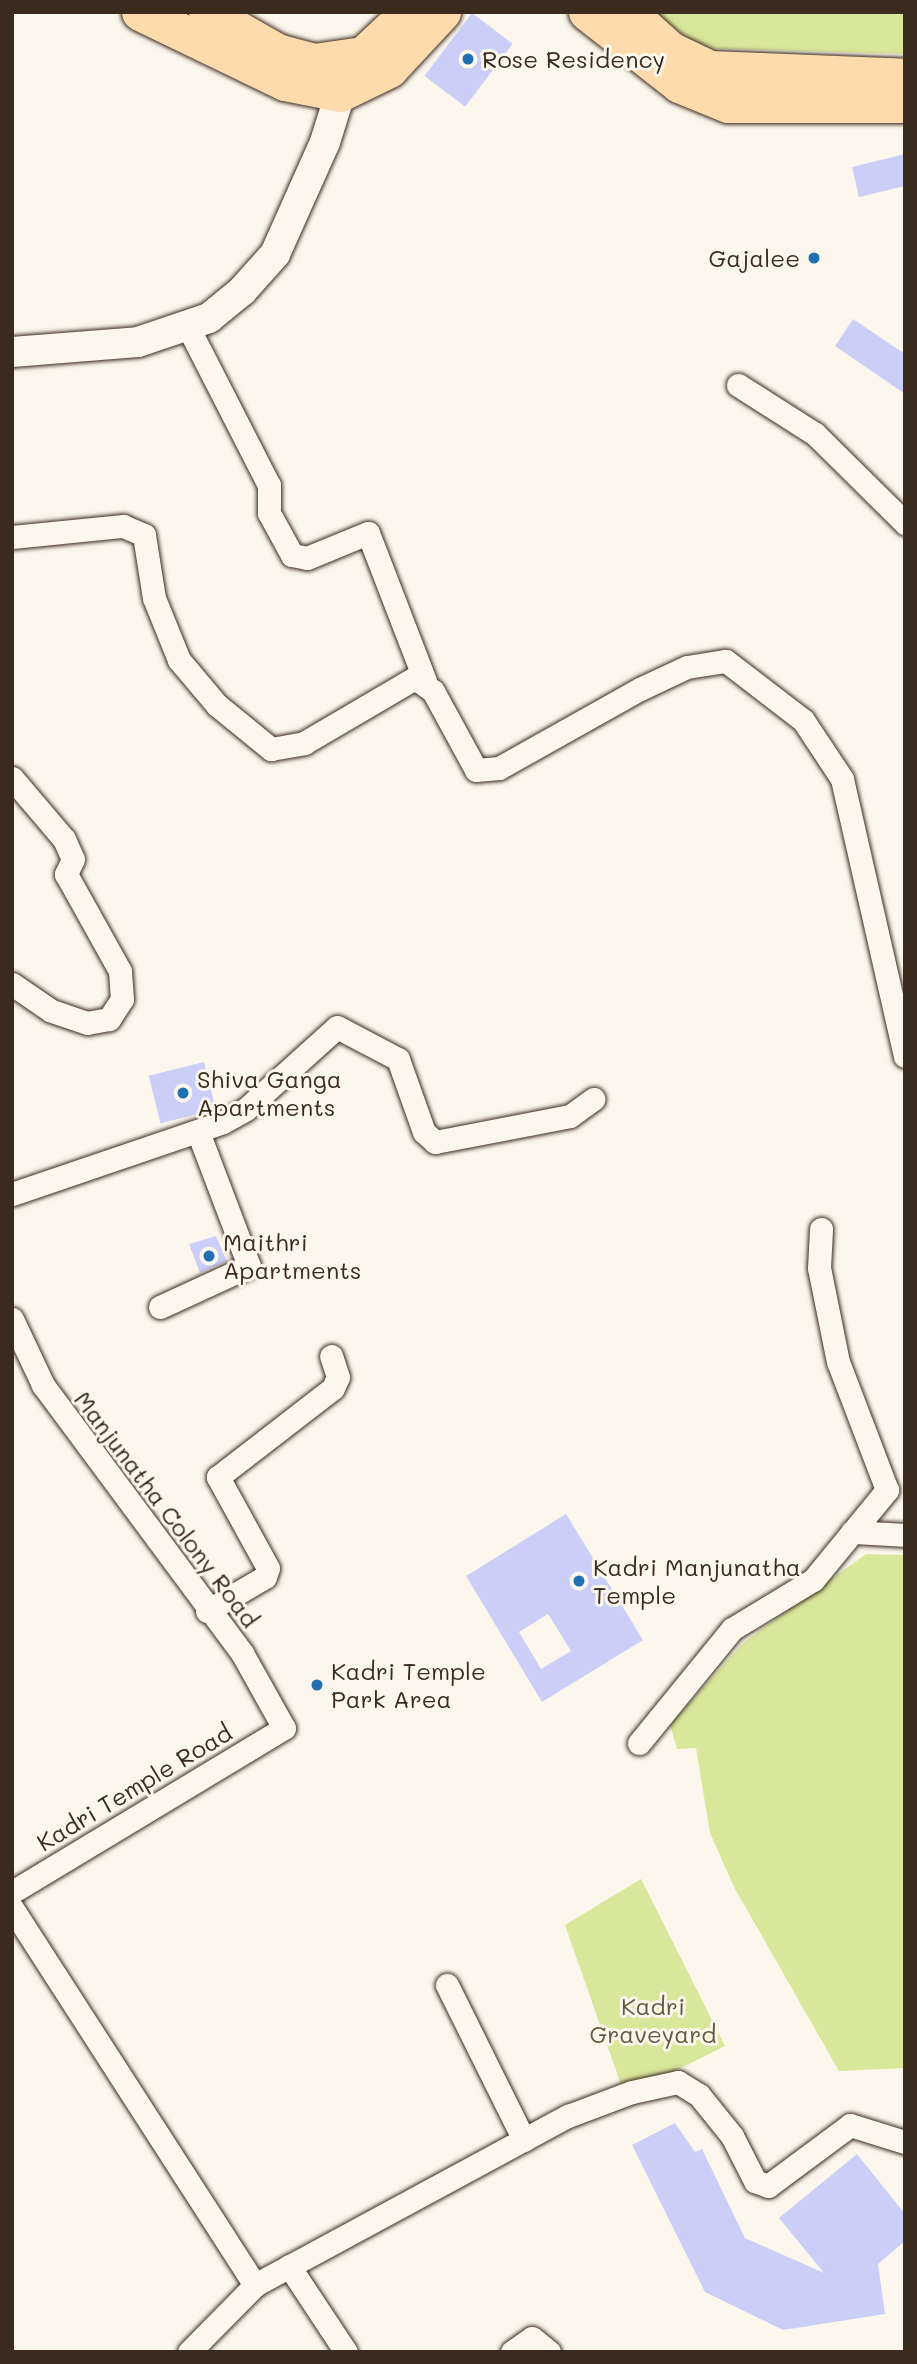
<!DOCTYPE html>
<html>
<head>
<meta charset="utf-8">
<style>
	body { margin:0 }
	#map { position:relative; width:917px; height:2364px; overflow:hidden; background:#fbf7ec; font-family:Mali,sans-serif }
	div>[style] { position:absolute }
	.green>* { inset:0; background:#d9e79a }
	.building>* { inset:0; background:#cbcff7; transform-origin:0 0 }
	.roads { filter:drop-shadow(0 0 2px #3b2a1e) drop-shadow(0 0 2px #3b2a1e) }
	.minor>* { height:23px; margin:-11.5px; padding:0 11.5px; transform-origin:11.5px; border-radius:11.5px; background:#fbf7ec }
	.tertiary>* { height:30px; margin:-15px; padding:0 15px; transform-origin:15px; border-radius:15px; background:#fbf7ec }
	.primary>* { height:37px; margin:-18.5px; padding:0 18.5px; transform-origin:18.5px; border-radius:18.5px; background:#fedbac }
	.dots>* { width:19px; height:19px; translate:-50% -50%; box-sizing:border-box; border:4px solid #fbf7ec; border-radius:50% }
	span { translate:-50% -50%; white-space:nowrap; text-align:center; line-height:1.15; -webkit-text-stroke:6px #fbf7ec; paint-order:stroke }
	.poi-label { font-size:24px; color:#3b2a1e }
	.left { translate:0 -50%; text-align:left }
	.right { translate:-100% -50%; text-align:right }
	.street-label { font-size:24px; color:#3b2a1e }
	.park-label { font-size:24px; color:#62593d }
	.frame { position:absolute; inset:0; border:14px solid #3b2a1e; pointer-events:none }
</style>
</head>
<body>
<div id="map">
	<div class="green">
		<div style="clip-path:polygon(655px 12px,905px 12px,905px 54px,700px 48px)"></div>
		<div style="clip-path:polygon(866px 1554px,905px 1555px,905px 2068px,839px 2071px,734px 1887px,710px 1833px,696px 1748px,677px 1749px,670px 1725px,743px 1643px)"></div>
		<div style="clip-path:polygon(641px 1879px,725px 2046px,625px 2096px,565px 1925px)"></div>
	</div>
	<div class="building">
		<div style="left:472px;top:13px;width:51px;height:79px;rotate:37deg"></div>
		<div style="clip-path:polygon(905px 154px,905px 186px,859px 197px,852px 167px)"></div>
		<div style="clip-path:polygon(853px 319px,905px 354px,905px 394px,835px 346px)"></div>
		<div style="left:204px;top:1062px;width:49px;height:57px;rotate:76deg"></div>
		<div style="clip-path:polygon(216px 1236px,227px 1261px,200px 1273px,189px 1244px)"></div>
		<div style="clip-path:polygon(evenodd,566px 1514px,643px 1640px,542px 1702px,466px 1576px,566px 1514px,548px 1614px,571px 1651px,541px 1669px,519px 1632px,548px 1614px)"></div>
		<div style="clip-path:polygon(675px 2123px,695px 2152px,702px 2149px,745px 2238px,824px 2273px,779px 2218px,857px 2154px,905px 2214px,905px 2241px,878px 2264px,885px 2314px,783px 2330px,705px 2292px,632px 2145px)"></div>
	</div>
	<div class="roads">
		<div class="minor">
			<div style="left:187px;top:325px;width:180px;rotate:62.9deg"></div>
			<div style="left:269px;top:485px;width:28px;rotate:90deg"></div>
			<div style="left:269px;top:513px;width:48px;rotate:61.3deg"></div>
			<div style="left:292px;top:555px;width:15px;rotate:11deg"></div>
			<div style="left:307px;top:558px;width:66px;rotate:-22.3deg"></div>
			<div style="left:368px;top:533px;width:159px;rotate:68.9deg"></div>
			<div style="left:738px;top:385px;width:91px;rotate:32.5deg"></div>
			<div style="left:815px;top:434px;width:127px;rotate:44.7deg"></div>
			<div style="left:12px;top:537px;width:112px;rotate:-5.7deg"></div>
			<div style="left:123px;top:526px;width:23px;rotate:23deg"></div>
			<div style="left:144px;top:535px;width:64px;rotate:81deg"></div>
			<div style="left:154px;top:598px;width:67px;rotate:68deg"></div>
			<div style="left:179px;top:660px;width:59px;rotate:49.8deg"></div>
			<div style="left:217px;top:705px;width:70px;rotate:39.2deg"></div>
			<div style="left:271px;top:749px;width:34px;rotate:-10deg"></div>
			<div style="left:304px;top:743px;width:129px;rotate:-30.4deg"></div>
			<div style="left:415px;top:678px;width:22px;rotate:36deg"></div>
			<div style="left:433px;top:691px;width:90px;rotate:61.4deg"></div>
			<div style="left:476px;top:770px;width:23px;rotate:-5deg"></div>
			<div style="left:499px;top:768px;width:162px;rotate:-29.3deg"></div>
			<div style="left:640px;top:689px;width:52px;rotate:-25.1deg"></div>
			<div style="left:687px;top:667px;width:39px;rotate:-9deg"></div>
			<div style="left:726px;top:661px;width:97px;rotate:37.5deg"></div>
			<div style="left:803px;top:720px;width:71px;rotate:56.5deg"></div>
			<div style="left:842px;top:779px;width:284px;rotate:77.2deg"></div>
			<div style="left:12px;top:778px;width:80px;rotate:49.6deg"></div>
			<div style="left:64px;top:839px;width:22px;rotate:66deg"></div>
			<div style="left:73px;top:859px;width:17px;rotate:115deg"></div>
			<div style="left:66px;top:874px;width:111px;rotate:60.9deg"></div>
			<div style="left:120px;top:971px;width:28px;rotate:86deg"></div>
			<div style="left:122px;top:999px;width:24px;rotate:123deg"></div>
			<div style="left:109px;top:1019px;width:22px;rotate:170deg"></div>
			<div style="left:87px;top:1023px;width:39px;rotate:-161deg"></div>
			<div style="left:50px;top:1010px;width:46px;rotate:-145.6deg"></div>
			<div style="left:12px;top:1194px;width:223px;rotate:-18.8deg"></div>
			<div style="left:223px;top:1122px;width:26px;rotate:-29deg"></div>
			<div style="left:246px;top:1109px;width:122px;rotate:-42deg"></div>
			<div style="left:337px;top:1027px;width:69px;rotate:27.7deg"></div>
			<div style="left:398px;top:1059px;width:77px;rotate:70.4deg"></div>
			<div style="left:424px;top:1132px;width:15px;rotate:42deg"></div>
			<div style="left:435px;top:1142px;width:137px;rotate:-10.9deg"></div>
			<div style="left:570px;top:1116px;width:29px;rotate:-36deg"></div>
			<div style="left:160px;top:1307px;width:98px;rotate:-24.7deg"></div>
			<div style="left:249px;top:1266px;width:143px;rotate:-110.8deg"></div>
			<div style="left:12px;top:1319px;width:73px;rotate:64.8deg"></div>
			<div style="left:43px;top:1385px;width:334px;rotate:53.4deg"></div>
			<div style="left:242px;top:1653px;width:86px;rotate:60.8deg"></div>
			<div style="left:284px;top:1728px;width:318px;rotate:148.9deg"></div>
			<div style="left:852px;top:1532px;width:53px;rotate:3.2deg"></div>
			<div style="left:207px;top:1611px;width:67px;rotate:-30.4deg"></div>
			<div style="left:265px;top:1577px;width:9px;rotate:-72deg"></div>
			<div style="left:268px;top:1568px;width:104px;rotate:-118.8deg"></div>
			<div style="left:218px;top:1477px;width:145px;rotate:-37.7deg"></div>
			<div style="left:333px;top:1388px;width:12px;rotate:-66deg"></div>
			<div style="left:338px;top:1377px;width:22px;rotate:-108deg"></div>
			<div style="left:639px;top:1743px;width:147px;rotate:-50.8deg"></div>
			<div style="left:732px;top:1629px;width:95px;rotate:-31.2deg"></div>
			<div style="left:813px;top:1580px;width:117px;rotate:-50.6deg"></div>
			<div style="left:887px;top:1490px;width:137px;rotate:-110.9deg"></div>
			<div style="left:838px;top:1362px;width:96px;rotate:-101.4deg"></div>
			<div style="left:819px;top:1268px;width:39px;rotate:-87deg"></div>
			<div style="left:12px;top:1908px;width:449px;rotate:57.2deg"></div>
			<div style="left:447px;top:1985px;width:173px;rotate:63.6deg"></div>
			<div style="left:289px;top:2266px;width:103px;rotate:56.5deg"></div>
			<div style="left:189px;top:2352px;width:94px;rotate:-45.4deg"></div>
			<div style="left:255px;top:2285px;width:356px;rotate:-28.4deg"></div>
			<div style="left:568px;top:2116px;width:68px;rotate:-20.6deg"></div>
			<div style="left:632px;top:2092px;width:47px;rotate:-12.3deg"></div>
			<div style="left:678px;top:2082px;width:25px;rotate:32deg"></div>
			<div style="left:699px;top:2095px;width:53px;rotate:51.2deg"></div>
			<div style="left:732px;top:2136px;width:51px;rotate:62.9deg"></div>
			<div style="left:755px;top:2181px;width:14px;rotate:21deg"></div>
			<div style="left:768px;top:2186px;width:102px;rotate:-36.6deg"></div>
			<div style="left:850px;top:2125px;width:58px;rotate:17.2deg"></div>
			<div style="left:512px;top:2352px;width:24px;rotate:-35deg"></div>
			<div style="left:532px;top:2338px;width:22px;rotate:39deg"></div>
		</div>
		<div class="tertiary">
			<div style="left:12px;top:352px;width:126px;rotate:-4.5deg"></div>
			<div style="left:138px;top:342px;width:75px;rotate:-18.7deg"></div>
			<div style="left:209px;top:318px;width:43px;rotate:-39.3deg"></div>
			<div style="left:242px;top:291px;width:50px;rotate:-48.3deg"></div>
			<div style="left:275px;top:254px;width:123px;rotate:-65.9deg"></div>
			<div style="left:325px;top:142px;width:73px;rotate:-72.6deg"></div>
		</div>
		<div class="primary">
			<div style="left:140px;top:12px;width:161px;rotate:25.8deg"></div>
			<div style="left:285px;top:82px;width:56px;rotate:11.3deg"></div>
			<div style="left:340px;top:93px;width:55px;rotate:-26.1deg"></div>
			<div style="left:389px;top:69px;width:78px;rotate:-47.1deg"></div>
			<div style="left:207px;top:12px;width:81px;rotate:29.7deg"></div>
			<div style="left:277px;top:52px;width:38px;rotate:15deg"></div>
			<div style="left:314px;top:62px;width:49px;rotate:-8.1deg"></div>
			<div style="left:363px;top:55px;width:63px;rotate:-43.1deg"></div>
			<div style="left:587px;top:12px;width:117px;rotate:38deg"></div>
			<div style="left:679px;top:84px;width:53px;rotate:22.2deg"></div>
			<div style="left:728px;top:104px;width:177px"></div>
			<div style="left:628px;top:12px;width:57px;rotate:42.1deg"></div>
			<div style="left:670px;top:50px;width:44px;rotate:25.4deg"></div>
			<div style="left:710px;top:69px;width:195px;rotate:2.3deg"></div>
		</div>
	</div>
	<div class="dots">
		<div style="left:468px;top:59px;background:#1f6fb2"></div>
		<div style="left:814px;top:258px;background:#1f6fb2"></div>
		<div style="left:183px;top:1093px;background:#1f6fb2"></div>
		<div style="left:209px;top:1256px;background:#1f6fb2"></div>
		<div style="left:579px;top:1581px;background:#1f6fb2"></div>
		<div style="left:317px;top:1685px;background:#1f6fb2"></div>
	</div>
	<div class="poi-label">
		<span class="left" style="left:482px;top:59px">Rose Residency</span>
		<span class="right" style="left:800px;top:258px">Gajalee</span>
		<span class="left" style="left:197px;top:1093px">Shiva Ganga<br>Apartments</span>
		<span class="left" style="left:223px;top:1256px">Maithri<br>Apartments</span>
		<span class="left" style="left:593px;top:1581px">Kadri Manjunatha<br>Temple</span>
		<span class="left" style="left:331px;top:1685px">Kadri Temple<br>Park Area</span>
	</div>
	<div class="street-label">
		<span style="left:167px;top:1509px;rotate:53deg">Manjunatha Colony Road</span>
		<span style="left:134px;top:1787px;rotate:-31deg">Kadri Temple Road</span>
	</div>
	<div class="park-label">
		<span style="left:653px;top:2020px">Kadri<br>Graveyard</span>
	</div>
	<div class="frame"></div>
</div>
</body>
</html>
